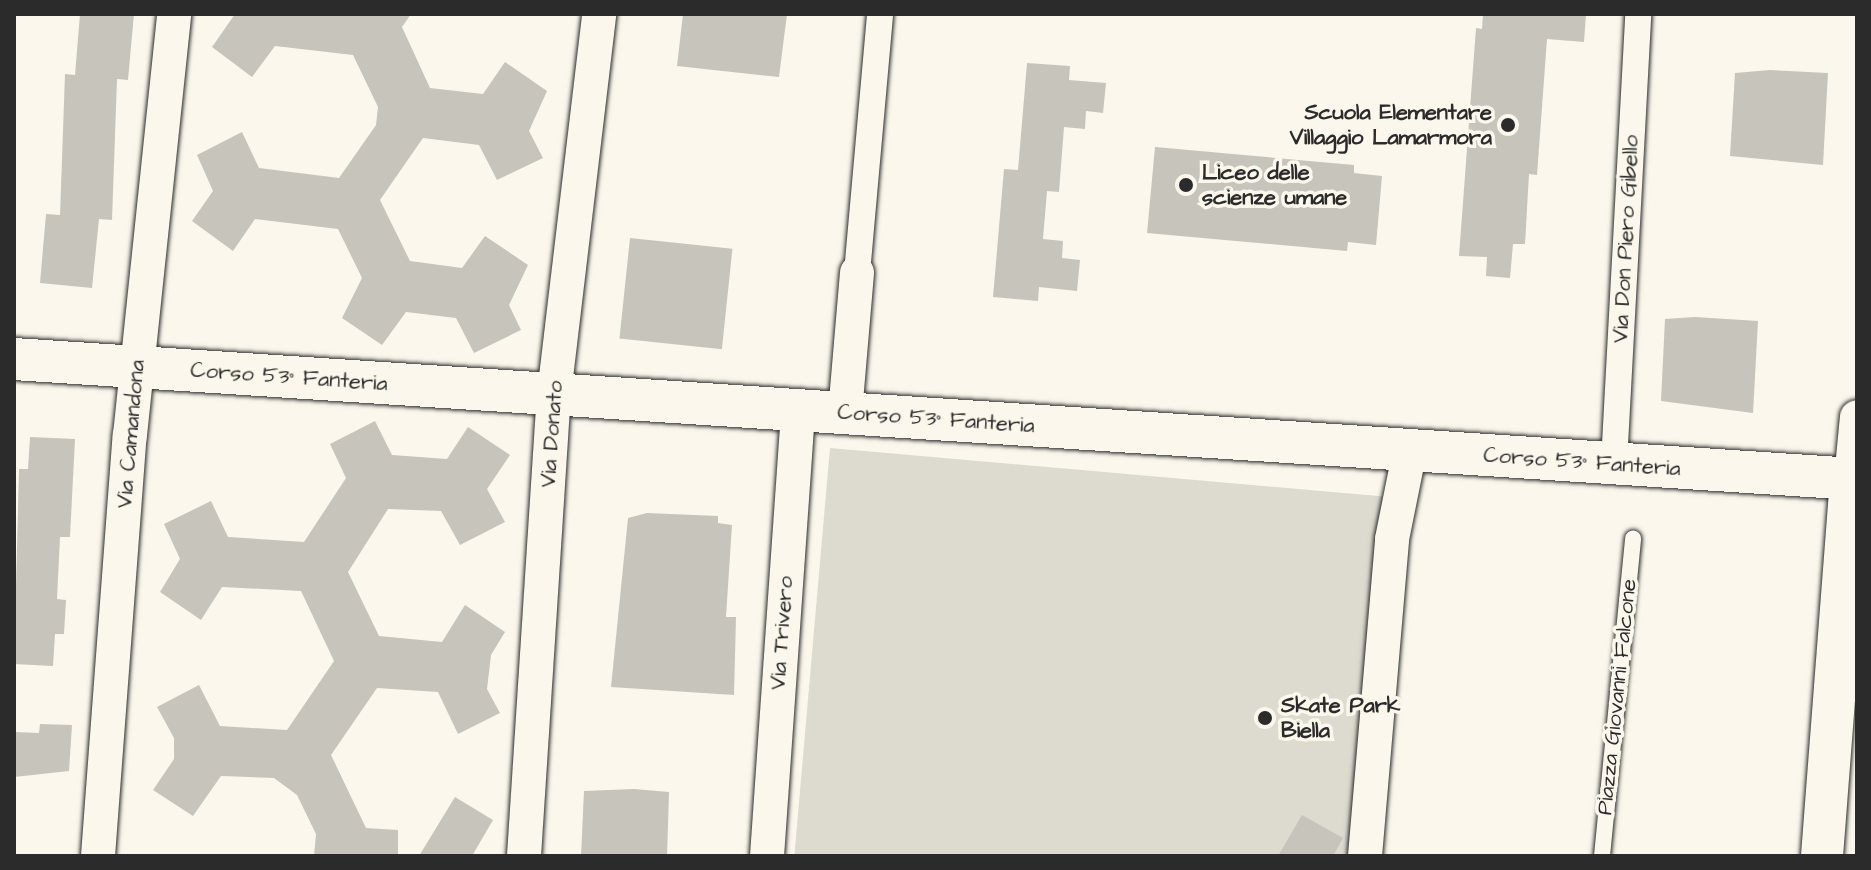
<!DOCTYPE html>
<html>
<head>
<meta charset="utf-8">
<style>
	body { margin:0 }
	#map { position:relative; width:1871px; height:870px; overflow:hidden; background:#fbf7ec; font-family:"Architects Daughter",sans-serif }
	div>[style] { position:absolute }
	.green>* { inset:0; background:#dddad0; transform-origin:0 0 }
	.building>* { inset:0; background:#c7c4bc; transform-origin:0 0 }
	.roads { filter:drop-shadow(0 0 2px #2b2b2b) drop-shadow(0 0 2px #2b2b2b) }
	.service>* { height:16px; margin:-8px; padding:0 8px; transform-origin:8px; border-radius:8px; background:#fbf7ec }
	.pedestrian>* { height:26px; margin:-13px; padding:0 13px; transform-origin:13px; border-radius:13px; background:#fbf7ec }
	.minor>* { height:34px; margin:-17px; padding:0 17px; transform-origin:17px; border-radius:17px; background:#fbf7ec }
	.tertiary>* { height:42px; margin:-21px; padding:0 21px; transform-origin:21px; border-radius:21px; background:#fbf7ec }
	.dots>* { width:22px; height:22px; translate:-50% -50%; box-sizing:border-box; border:4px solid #fbf7ec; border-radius:50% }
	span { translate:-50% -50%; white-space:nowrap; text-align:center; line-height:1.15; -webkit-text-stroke:7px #fbf7ec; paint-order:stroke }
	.poi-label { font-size:22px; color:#2b2b2b; font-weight:700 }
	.right { translate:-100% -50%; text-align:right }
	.left { translate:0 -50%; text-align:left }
	.street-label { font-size:22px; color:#2b2b2b }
	.frame { position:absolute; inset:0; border:16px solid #2b2b2b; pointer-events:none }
</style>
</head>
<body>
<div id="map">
	<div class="green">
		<div style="left:830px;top:448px;width:556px;height:409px;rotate:5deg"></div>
	</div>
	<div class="building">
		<div style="clip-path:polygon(80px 14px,134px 14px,128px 80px,117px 79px,112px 220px,99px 219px,92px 288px,40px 283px,46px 214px,60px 215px,65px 74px,75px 75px)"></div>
		<div style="clip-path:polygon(235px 14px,411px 14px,402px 27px,430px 88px,483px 94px,505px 62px,547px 91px,529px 131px,543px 158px,497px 180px,479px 145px,423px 138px,380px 200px,410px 261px,462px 268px,485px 236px,528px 265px,509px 305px,521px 330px,474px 353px,456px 318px,406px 312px,382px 345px,342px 318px,362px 278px,338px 229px,255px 219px,233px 251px,192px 221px,213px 191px,197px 155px,242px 132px,259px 168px,339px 178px,376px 125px,378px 107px,353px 55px,275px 46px,252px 77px,212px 47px)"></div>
		<div style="clip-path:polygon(683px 14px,787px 14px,779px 77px,677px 66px)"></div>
		<div style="clip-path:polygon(1483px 14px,1586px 14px,1584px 42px,1547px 39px,1537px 175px,1529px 174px,1525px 244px,1513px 244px,1510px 278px,1486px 276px,1487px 257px,1459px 256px,1476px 28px,1482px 29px)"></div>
		<div style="clip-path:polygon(1027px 63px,1070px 66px,1069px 80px,1106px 83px,1103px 113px,1086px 111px,1085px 129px,1064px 127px,1059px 192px,1047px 191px,1043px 239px,1063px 241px,1062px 258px,1080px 260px,1077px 291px,1039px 287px,1038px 301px,993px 297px,1004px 169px,1018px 170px)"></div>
		<div style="clip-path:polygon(1770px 70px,1828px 73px,1823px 165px,1730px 156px,1735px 73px)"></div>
		<div style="clip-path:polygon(1155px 147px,1354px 165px,1354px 173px,1382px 176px,1376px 245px,1348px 242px,1347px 251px,1147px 233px)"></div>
		<div style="left:630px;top:238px;width:103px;height:101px;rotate:6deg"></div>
		<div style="clip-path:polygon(1695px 317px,1758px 321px,1753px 413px,1661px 401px,1665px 319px)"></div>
		<div style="clip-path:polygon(375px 421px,392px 455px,447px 459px,468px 427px,510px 455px,487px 489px,505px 522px,460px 545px,441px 511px,388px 509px,348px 572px,379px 636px,442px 642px,465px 605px,505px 632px,491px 655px,487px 689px,500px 713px,458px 734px,438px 692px,377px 688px,331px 755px,366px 828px,398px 830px,398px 856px,314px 856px,316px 834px,297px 795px,274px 778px,221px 776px,193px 816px,153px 790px,174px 759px,174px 738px,157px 707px,199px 685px,220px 726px,287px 730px,334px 661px,301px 591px,222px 587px,201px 620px,160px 592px,180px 559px,164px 524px,211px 501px,228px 537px,304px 542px,346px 478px,330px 444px)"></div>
		<div style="clip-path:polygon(30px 437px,75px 439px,70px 537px,60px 537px,57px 599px,66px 600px,64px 634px,55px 634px,53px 666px,14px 664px,19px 469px,28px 469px)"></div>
		<div style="clip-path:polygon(647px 513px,718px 516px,718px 523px,732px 525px,726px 617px,736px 617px,734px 695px,611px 687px,628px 518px)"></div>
		<div style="clip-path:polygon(40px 724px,72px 725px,69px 771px,14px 777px,14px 732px,39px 733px)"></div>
		<div style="clip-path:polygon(634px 789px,669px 792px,667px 856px,581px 856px,584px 791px)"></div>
		<div style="clip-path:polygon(455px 797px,493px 820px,472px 856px,419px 856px)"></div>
		<div style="clip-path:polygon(1302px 815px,1343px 838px,1333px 856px,1278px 856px)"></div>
	</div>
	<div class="roads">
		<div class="service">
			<div style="left:1602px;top:856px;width:319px;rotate:-84.4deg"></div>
		</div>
		<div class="pedestrian">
			<div style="left:857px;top:273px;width:260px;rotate:-84.9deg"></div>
			<div style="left:1614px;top:463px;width:450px;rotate:-86.9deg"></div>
		</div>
		<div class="minor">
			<div style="left:845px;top:413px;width:141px;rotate:-85.1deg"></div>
			<div style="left:1851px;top:479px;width:62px;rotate:-84.5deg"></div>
			<div style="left:98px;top:856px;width:422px;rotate:-85.7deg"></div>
			<div style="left:130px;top:435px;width:423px;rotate:-84deg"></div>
			<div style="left:524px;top:856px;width:463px;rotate:-86.3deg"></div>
			<div style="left:554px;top:394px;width:383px;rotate:-83.2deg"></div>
			<div style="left:767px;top:856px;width:447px;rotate:-86deg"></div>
			<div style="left:1365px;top:856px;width:318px;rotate:-85.1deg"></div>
			<div style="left:1392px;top:539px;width:91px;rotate:-78.6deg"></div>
		</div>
		<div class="tertiary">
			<div style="left:14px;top:359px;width:1847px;rotate:3.73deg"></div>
			<div style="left:1822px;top:856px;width:378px;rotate:-85.6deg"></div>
		</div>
	</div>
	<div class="dots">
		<div style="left:1508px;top:125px;background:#2b2b2b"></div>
		<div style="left:1186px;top:185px;background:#2b2b2b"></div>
		<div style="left:1265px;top:718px;background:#2b2b2b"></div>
	</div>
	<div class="poi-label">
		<span class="right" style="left:1492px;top:125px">Scuola Elementare<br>Villaggio Lamarmora</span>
		<span class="left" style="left:1202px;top:185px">Liceo delle<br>scienze umane</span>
		<span class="left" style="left:1281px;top:718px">Skate Park<br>Biella</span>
	</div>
	<div class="street-label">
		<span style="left:1626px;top:239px;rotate:-87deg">Via Don Piero Gibello</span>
		<span style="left:289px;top:377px;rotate:4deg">Corso 53° Fanteria</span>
		<span style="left:936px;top:419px;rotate:4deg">Corso 53° Fanteria</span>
		<span style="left:131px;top:434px;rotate:-85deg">Via Camandona</span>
		<span style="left:552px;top:434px;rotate:-86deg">Via Donato</span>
		<span style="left:1582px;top:462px;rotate:4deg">Corso 53° Fanteria</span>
		<span style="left:782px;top:633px;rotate:-86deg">Via Trivero</span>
		<span style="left:1617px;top:697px;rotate:-84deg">Piazza Giovanni Falcone</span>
	</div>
	<div class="frame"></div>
</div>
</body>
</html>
